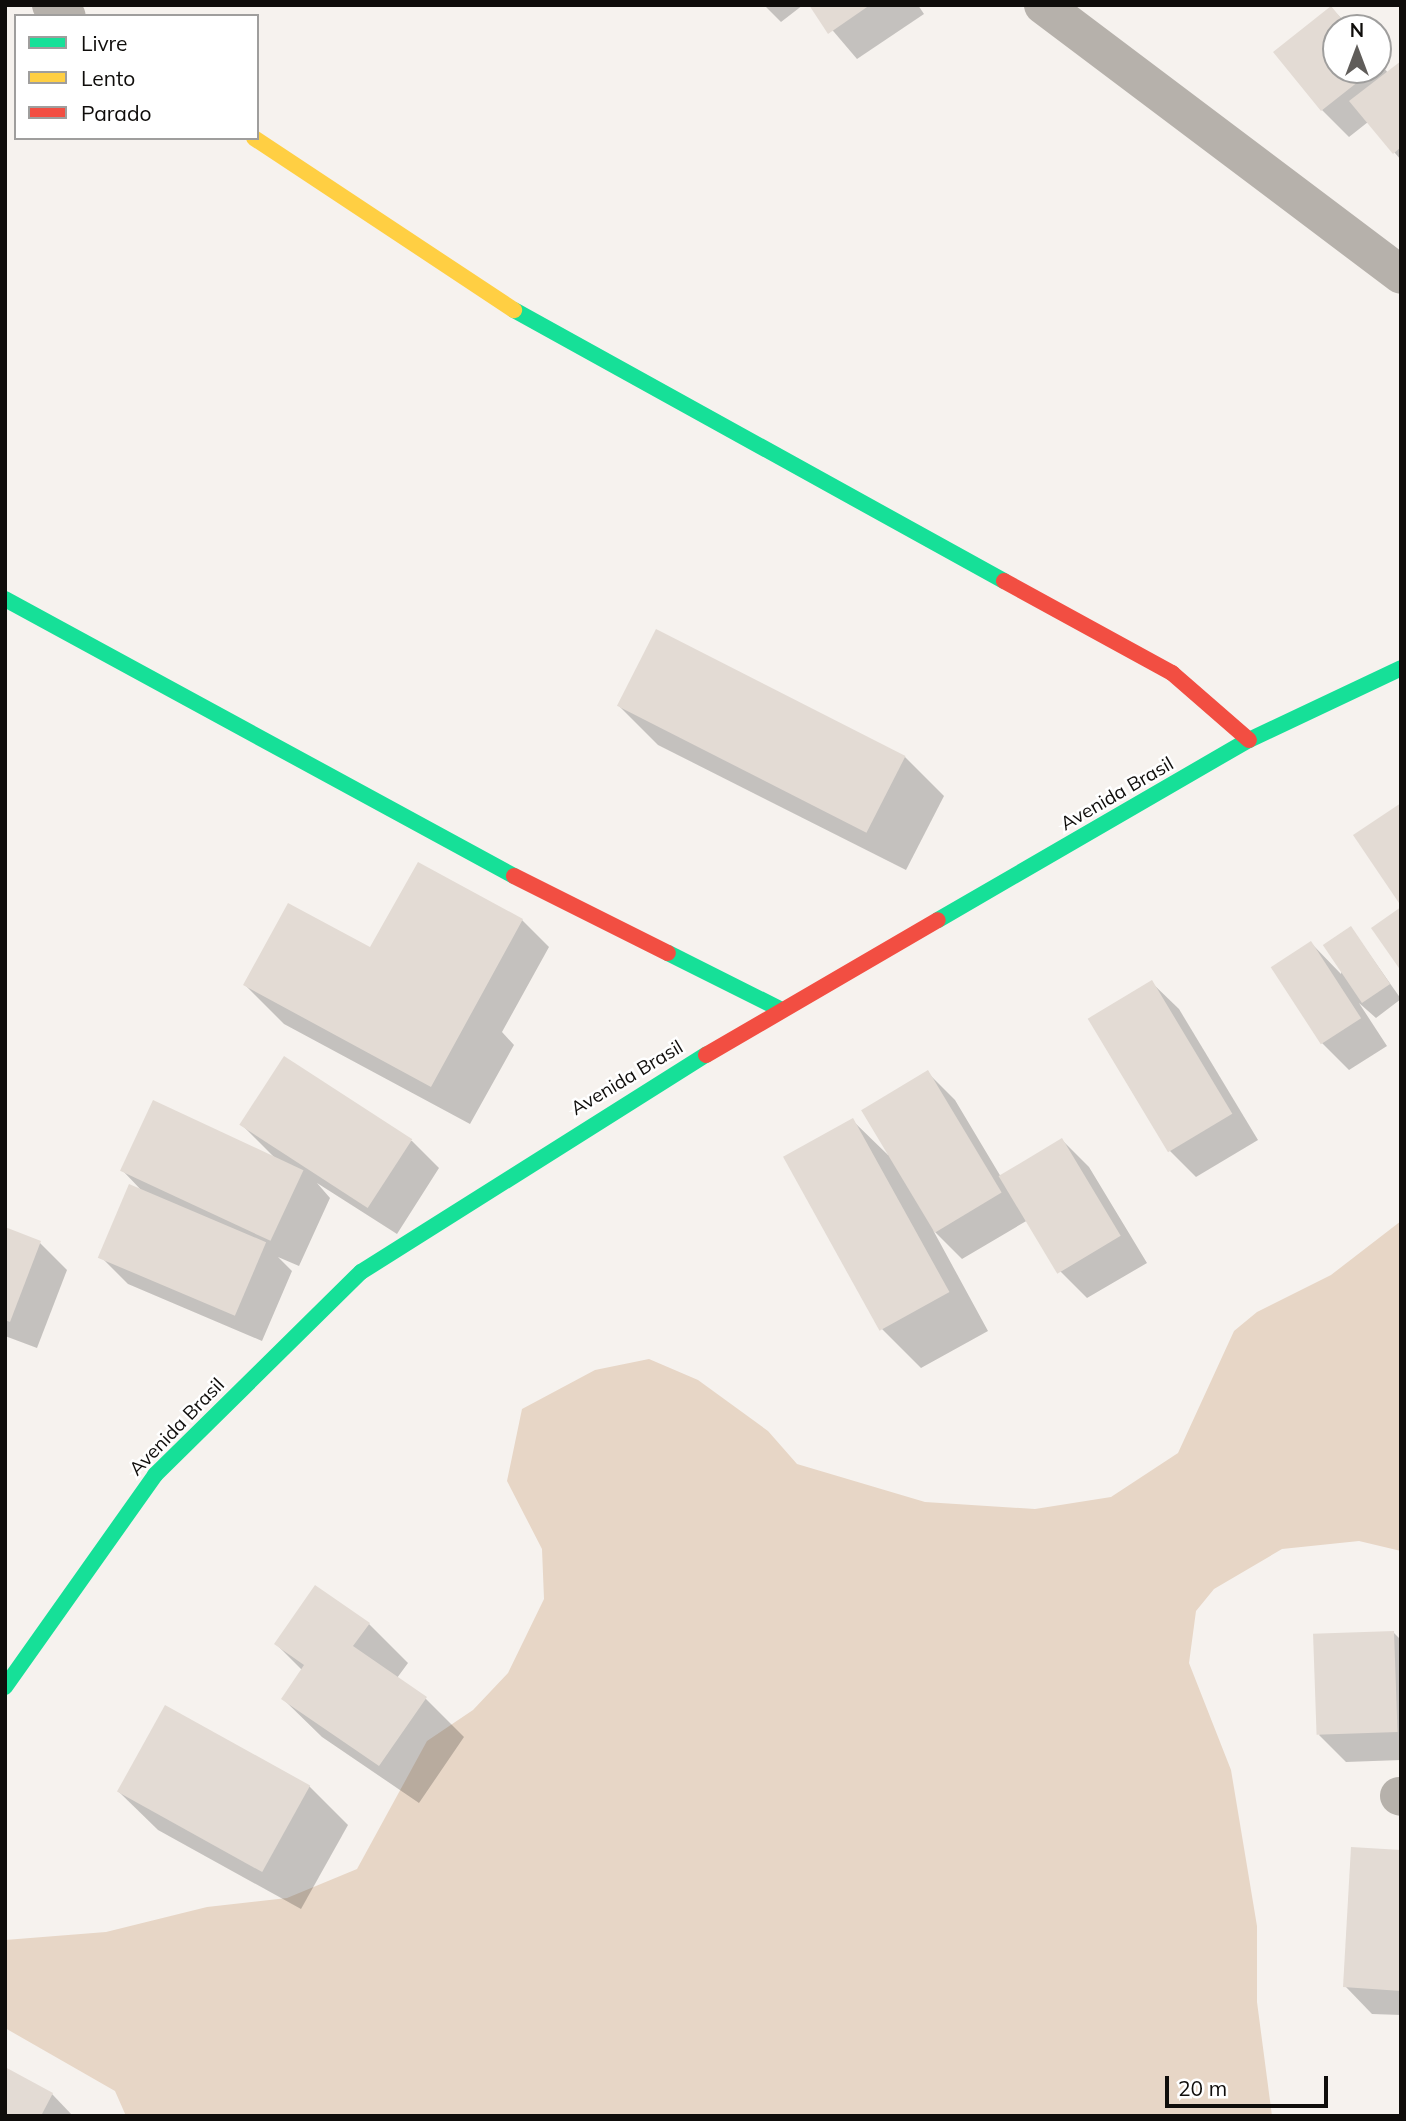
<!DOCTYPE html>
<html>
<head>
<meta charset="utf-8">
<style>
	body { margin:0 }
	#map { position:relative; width:1406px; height:2121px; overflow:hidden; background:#f6f2ee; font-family:Mulish,sans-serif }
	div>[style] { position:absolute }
	.green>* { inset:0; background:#e7d6c6 }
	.shadow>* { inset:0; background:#0003 }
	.building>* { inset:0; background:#e3dbd4; transform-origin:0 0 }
	.street>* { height:38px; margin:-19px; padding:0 19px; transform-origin:19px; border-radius:19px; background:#b6b1ab }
	.fast>* { height:16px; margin:-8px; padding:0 8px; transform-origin:8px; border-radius:8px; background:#16e098 }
	.slow>* { height:16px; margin:-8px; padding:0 8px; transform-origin:8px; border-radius:8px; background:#ffcf43 }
	.jam>* { height:16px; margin:-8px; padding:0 8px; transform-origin:8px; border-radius:8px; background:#f24e42 }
	span { translate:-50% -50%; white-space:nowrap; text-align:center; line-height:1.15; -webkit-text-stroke:5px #fff; paint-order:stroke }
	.street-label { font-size:19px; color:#0f0d0b }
	.frame { position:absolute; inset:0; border:7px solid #0f0d0b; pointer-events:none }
	.legend { position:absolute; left:14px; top:14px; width:245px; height:126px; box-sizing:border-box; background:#fff; border:2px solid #9f9e9d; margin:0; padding:9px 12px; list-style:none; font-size:21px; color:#0f0d0b }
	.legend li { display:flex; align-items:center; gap:14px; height:35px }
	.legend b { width:35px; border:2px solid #9f9e9d }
	.north { position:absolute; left:1322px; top:14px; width:70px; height:70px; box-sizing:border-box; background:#fff; border:2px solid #9f9e9d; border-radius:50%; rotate:0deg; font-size:19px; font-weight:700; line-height:28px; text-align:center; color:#0f0d0b }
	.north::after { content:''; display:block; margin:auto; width:24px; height:32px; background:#605d5a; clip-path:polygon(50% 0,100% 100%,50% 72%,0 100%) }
	.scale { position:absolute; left:1165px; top:2076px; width:163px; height:32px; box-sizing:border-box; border:4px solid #0f0d0b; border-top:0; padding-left:9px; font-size:21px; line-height:24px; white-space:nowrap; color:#0f0d0b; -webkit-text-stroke:5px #fff; paint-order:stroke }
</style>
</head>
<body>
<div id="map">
	<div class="green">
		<div style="clip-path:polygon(1401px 1221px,1401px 1551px,1359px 1541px,1282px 1549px,1214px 1589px,1196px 1611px,1189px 1663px,1231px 1770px,1257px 1926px,1257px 2002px,1272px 2116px,126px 2116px,115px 2091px,5px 2028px,5px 1940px,106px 1932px,207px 1907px,287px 1898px,357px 1869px,427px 1741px,473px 1710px,508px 1673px,544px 1599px,542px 1549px,507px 1481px,522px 1409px,595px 1370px,649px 1359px,698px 1380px,768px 1431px,797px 1464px,925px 1502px,1035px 1509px,1111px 1497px,1178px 1453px,1234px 1331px,1257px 1312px,1331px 1275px)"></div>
	</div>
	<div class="shadow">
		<div style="clip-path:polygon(764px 5px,803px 5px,781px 22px)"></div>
		<div style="clip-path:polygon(811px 5px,918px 5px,924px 14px,857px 59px)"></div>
		<div style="clip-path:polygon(1331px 8px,1351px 28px,1336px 28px,1336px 70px,1378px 70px,1378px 60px,1388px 73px,1401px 63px,1401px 160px,1368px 122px,1349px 137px,1322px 110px)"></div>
		<div style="clip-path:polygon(656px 632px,905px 757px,944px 796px,906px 870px,658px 745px,619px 706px)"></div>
		<div style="clip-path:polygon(522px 920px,549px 947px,502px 1032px,514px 1045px,470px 1124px,284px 1024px,245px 985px,371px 950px)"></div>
		<div style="clip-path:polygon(1351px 928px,1401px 999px,1376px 1018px,1359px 1003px,1387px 1046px,1349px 1070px,1322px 1043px,1311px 943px,1341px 974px)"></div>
		<div style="clip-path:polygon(1151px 982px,1179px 1009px,1258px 1140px,1196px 1177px,1169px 1150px)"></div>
		<div style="clip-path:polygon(928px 1073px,955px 1100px,1001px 1177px,1062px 1140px,1089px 1167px,1147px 1263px,1087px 1298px,1060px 1271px,1028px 1220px,962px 1259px,933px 1230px,988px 1331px,921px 1368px,882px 1329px,853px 1121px,888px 1155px)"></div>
		<div style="clip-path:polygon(241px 1124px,412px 1141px,439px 1168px,397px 1234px,317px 1183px,330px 1198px,299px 1266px,278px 1257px,292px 1271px,262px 1341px,128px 1284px,101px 1257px,144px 1193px,122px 1170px,274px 1157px)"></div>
		<div style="clip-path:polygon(5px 1229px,40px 1243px,67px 1270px,37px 1348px,5px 1336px)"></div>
		<div style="clip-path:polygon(369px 1624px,408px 1663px,397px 1678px,425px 1698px,464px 1737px,419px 1803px,322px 1737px,283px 1699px,303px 1671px,276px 1644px)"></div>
		<div style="clip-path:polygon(1394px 1633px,1401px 1640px,1401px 1760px,1346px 1762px,1319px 1735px)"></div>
		<div style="clip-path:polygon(309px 1786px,348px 1825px,301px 1909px,158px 1830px,119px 1792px)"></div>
		<div style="clip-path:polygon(1401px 1852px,1401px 2015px,1372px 2014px,1345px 1986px)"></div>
		<div style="clip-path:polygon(52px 2094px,73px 2116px,5px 2116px)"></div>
	</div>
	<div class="building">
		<div style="clip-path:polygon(809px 5px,870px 5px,828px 34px)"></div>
		<div style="clip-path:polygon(1331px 6px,1349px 28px,1336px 28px,1336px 70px,1373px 70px,1321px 111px,1273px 52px)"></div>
		<div style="clip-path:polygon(1401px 61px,1401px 147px,1393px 154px,1349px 101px)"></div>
		<div style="left:656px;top:629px;width:280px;height:86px;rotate:27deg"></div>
		<div style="clip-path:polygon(1401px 803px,1401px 906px,1353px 835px)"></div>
		<div style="clip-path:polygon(418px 862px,523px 919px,431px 1087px,243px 985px,288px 903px,370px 947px)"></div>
		<div style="clip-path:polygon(1401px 907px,1401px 971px,1371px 928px)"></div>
		<div style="left:1351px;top:926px;width:70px;height:34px;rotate:56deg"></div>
		<div style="left:1311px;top:941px;width:92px;height:48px;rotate:57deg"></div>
		<div style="left:1152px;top:980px;width:156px;height:75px;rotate:59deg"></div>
		<div style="left:284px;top:1056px;width:153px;height:82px;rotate:33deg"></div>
		<div style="left:928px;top:1070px;width:143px;height:78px;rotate:59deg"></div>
		<div style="left:153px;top:1100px;width:166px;height:78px;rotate:25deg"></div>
		<div style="left:853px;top:1118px;width:199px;height:80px;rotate:61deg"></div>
		<div style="left:1062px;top:1138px;width:114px;height:74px;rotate:59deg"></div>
		<div style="left:129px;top:1184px;width:149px;height:80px;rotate:23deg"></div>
		<div style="clip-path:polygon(5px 1227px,41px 1241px,10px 1322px,5px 1320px)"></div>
		<div style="clip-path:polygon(315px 1585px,370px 1623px,353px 1646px,427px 1697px,379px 1766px,281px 1699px,304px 1665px,274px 1644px)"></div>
		<div style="left:1394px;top:1631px;width:101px;height:81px;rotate:88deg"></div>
		<div style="left:165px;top:1705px;width:166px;height:99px;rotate:29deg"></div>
		<div style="clip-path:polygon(1351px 1847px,1401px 1850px,1401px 1991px,1343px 1987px)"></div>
		<div style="clip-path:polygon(5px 2067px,53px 2093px,41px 2116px,5px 2116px)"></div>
	</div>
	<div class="street">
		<div style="left:51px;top:5px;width:19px;rotate:35deg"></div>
		<div style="left:1043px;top:5px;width:448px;rotate:37deg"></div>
		<div style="left:1399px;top:1796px;width:2px;rotate:27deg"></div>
	</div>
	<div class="fast">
		<div style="left:514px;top:310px;width:560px;rotate:28.95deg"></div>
		<div style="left:5px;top:599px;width:579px;rotate:28.56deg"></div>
		<div style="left:938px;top:920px;width:359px;rotate:-30.1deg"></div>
		<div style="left:1249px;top:740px;width:168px;rotate:-25.3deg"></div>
		<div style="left:668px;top:953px;width:127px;rotate:26.6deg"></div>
		<div style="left:5px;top:1687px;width:260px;rotate:-54.7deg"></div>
		<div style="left:155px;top:1475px;width:289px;rotate:-44.6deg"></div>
		<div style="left:361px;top:1272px;width:408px;rotate:-32.2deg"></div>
	</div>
	<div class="slow">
		<div style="left:254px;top:138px;width:312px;rotate:33.5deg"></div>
	</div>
	<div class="jam">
		<div style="left:1004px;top:581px;width:192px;rotate:28.7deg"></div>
		<div style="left:1172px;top:673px;width:102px;rotate:41deg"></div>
		<div style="left:514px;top:876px;width:172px;rotate:26.6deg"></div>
		<div style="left:706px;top:1055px;width:268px;rotate:-30.2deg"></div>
	</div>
	<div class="street-label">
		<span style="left:1117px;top:794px;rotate:-30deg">Avenida Brasil</span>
		<span style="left:627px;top:1078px;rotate:-31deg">Avenida Brasil</span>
		<span style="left:177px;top:1427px;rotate:-46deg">Avenida Brasil</span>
	</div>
	<div class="frame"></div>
	<ul class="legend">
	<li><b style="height:9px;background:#16e098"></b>Livre</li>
	<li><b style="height:9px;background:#ffcf43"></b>Lento</li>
	<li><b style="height:9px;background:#f24e42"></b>Parado</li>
	</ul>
	<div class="north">N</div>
	<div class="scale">20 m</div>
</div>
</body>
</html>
